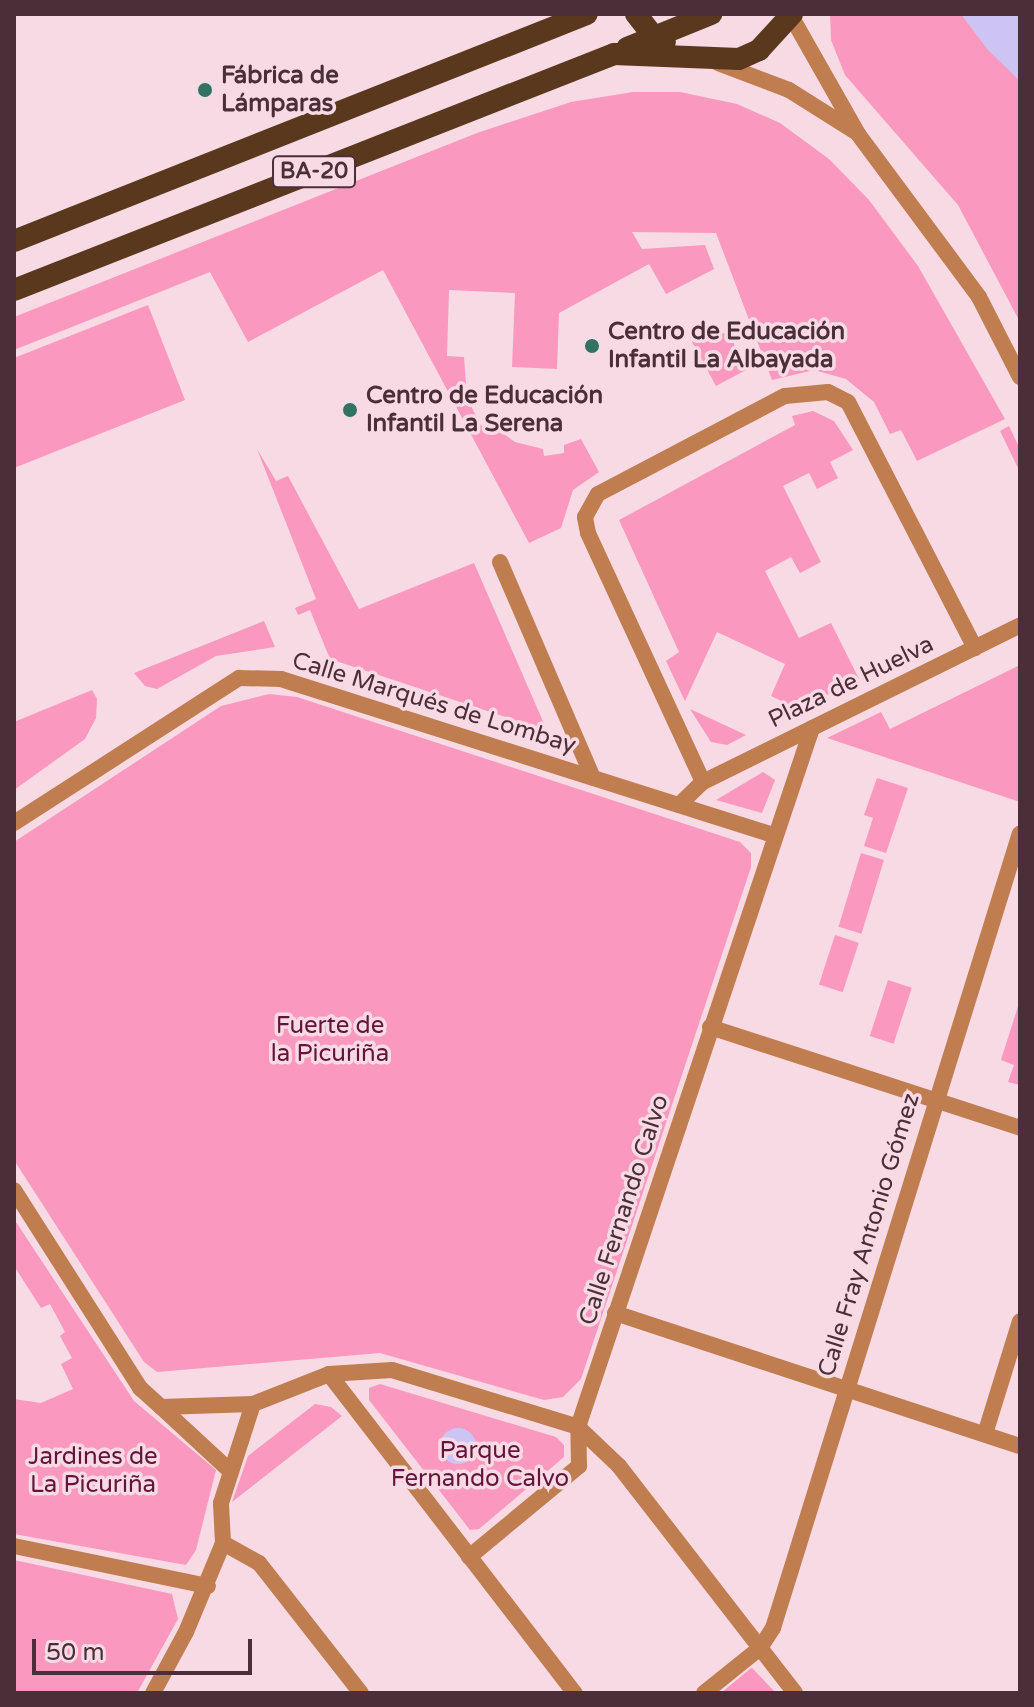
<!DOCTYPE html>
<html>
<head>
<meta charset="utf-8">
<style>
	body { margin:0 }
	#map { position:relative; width:1034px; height:1707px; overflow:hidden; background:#f7dae4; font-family:"Varela Round",sans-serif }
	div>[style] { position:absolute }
	.green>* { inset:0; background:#fa98bf; transform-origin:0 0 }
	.water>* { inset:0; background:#cec4f4 }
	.round { border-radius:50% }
	.minor>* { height:16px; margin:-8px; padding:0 8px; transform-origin:8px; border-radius:8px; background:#c07e50 }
	.tertiary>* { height:16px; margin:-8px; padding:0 8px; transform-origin:8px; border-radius:8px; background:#c07e50 }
	.trunk>* { height:22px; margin:-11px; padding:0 11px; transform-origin:11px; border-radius:11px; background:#5a381e }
	.dots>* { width:22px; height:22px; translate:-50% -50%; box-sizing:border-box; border:4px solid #f7dae4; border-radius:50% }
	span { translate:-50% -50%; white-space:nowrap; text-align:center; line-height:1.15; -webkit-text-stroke:7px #f7dae4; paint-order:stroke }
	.shield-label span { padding:2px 6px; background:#f7dae4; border:2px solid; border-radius:6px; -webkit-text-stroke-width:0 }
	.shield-label { font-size:22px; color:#4a2f39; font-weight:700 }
	.poi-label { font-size:24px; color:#4a2f39; font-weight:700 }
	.left { translate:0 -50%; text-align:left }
	.street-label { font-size:24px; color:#4a2f39 }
	.park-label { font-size:24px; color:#64143c }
	.frame { position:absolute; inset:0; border:16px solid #4a2f39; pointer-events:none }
	.scale { position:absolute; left:32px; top:1639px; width:220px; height:36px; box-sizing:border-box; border:4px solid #4a2f39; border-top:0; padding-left:10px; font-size:24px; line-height:28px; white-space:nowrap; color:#4a2f39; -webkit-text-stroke:6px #f7dae4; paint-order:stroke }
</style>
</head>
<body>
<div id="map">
	<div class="green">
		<div style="clip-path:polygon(830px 14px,961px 14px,1020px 81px,1020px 322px,958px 205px,845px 75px,831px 40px)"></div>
		<div style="clip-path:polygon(633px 92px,680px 92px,737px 104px,780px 123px,829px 159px,869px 200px,918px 266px,1005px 419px,917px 461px,901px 430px,890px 434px,874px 402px,846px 379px,814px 370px,772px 380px,716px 233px,632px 232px,642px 249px,705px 245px,714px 269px,666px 294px,649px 264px,559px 313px,557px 369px,512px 367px,515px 293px,449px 290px,447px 356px,464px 357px,467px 398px,480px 424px,488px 432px,493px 426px,515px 442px,543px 449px,544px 456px,564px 453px,564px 445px,581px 439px,599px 472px,573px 490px,561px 528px,529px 543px,383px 270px,248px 342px,210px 272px,14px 350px,14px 317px,477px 133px,571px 102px)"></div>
		<div style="clip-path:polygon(148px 305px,185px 400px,14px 468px,14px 358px)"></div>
		<div style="clip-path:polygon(713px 330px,730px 335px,746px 370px,716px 386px,692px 342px)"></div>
		<div style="clip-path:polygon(813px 411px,834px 421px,853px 450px,830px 462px,838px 478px,817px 489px,809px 473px,783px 486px,821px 562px,800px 573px,791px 557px,765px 571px,799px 638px,831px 623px,859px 679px,798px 709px,771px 696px,785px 664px,717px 632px,685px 701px,666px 661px,679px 652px,619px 520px,795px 425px,792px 416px)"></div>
		<div style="clip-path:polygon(1009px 426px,1020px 449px,1020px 472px,1000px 431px)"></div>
		<div style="clip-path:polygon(257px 449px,276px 481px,288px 476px,359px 609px,474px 563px,545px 726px,542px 729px,330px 659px,310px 610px,298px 615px,295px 608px,316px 599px)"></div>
		<div style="clip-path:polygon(264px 621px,275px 647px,216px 656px,157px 689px,145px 686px,134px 673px)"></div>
		<div style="clip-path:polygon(1020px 665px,1020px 802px,827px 738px,881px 712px,890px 729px)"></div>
		<div style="clip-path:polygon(92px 690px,97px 699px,96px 718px,85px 739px,14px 790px,14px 722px)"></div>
		<div style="clip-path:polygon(269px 694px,297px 697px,740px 842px,751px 853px,751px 867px,581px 1379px,563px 1397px,544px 1400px,380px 1353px,157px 1372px,144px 1362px,14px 1160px,14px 842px,221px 706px)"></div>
		<div style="clip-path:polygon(690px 709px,746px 735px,727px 745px,711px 742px)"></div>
		<div style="clip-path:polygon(763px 772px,775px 780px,762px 813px,716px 800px)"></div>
		<div style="clip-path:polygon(877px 778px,908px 788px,886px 853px,864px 846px,873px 818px,864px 815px)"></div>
		<div style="left:861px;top:853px;width:24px;height:77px;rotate:17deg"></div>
		<div style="left:835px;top:935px;width:25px;height:52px;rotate:18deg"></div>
		<div style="left:888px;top:980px;width:25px;height:59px;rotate:18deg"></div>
		<div style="clip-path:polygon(1020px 1000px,1020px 1085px,1008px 1082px,1014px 1065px,1001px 1060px)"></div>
		<div style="clip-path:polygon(14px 1219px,134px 1401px,216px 1470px,196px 1550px,186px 1565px,14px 1534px,14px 1399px,41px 1403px,73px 1389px,61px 1364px,72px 1358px,60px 1336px,65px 1332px,50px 1304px,41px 1308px,14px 1266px)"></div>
		<div style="clip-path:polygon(380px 1384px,556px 1437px,564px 1445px,564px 1457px,479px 1529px,470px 1530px,369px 1400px,369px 1388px)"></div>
		<div style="clip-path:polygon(315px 1404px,331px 1407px,342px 1416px,232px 1502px,248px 1456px)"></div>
		<div style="clip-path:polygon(14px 1560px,172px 1594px,178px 1619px,137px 1693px,14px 1693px)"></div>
		<div style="clip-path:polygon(752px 1668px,776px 1693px,721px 1693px,750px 1669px)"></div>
	</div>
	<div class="water">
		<div style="clip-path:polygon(961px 14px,1020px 14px,1020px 81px,988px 50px)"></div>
		<div class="round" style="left:440px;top:1428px;width:36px;height:36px"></div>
	</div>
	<div class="minor">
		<div style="left:500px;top:562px;width:235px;rotate:66.7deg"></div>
		<div style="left:703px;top:782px;width:274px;rotate:-114.8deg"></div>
		<div style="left:588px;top:533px;width:16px;rotate:-101deg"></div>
		<div style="left:585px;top:517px;width:26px;rotate:-61deg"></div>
		<div style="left:598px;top:494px;width:211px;rotate:-27.7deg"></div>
		<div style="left:785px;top:396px;width:43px;rotate:-5.3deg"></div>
		<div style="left:828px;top:392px;width:22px;rotate:27deg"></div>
		<div style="left:848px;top:402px;width:277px;rotate:62.7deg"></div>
		<div style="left:679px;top:805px;width:33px;rotate:-44deg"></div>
		<div style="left:703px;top:782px;width:354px;rotate:-26.3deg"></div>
		<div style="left:14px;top:823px;width:268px;rotate:-32.8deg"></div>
		<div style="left:239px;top:678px;width:42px;rotate:1.4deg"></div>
		<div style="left:281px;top:679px;width:516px;rotate:17.59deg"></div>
		<div style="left:710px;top:1027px;width:326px;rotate:18deg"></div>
		<div style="left:14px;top:1190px;width:235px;rotate:57.5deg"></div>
		<div style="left:140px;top:1388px;width:28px;rotate:42deg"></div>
		<div style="left:161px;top:1407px;width:92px;rotate:-1.9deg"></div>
		<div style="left:253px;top:1404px;width:82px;rotate:-21.5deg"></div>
		<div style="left:329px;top:1374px;width:63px;rotate:-3.6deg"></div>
		<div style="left:392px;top:1370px;width:195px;rotate:17deg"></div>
		<div style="left:578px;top:1427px;width:57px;rotate:43.6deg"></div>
		<div style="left:619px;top:1466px;width:287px;rotate:52.2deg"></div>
		<div style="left:615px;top:1313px;width:426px;rotate:18.2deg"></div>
		<div style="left:329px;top:1374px;width:403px;rotate:52.4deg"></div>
		<div style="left:161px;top:1407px;width:91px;rotate:42.8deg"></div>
		<div style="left:985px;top:1434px;width:118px;rotate:-72.8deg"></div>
		<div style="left:223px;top:1543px;width:41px;rotate:29.1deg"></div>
		<div style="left:259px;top:1563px;width:165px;rotate:51.9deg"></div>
		<div style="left:14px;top:1546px;width:198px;rotate:11.7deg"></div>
		<div style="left:469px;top:1557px;width:143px;rotate:-39.6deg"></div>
		<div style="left:579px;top:1466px;width:39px;rotate:-91deg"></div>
		<div style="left:578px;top:1427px;width:737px;rotate:-71.49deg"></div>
		<div style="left:153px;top:1693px;width:69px;rotate:-61.6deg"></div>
		<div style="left:186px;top:1632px;width:96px;rotate:-67.4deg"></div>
		<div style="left:223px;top:1543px;width:40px;rotate:-92.9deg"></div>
		<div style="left:221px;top:1503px;width:104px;rotate:-72.1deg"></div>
		<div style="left:704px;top:1693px;width:72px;rotate:-38.8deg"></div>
		<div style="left:760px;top:1648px;width:24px;rotate:-57deg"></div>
		<div style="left:773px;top:1628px;width:832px;rotate:-72.74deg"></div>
	</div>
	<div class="tertiary">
		<div style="left:791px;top:16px;width:136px;rotate:60.4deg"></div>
		<div style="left:858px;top:134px;width:203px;rotate:53.4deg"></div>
		<div style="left:979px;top:297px;width:90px;rotate:62.9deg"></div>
		<div style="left:718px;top:63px;width:76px;rotate:20.8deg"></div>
		<div style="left:789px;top:90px;width:77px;rotate:32.2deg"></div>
	</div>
	<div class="trunk">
		<div style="left:636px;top:14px;width:29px;rotate:52deg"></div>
		<div style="left:654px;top:37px;width:12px;rotate:24deg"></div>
		<div style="left:627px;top:48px;width:91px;rotate:-22deg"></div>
		<div style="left:14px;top:241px;width:616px;rotate:-21.61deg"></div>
		<div style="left:14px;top:290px;width:645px;rotate:-21.47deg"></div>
		<div style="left:614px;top:54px;width:125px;rotate:2.3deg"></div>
		<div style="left:739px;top:59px;width:22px;rotate:-24deg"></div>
		<div style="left:759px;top:50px;width:49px;rotate:-47.5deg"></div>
	</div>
	<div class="dots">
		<div style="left:205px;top:90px;background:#317262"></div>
		<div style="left:592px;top:346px;background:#317262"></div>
		<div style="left:350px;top:410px;background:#317262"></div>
	</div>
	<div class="shield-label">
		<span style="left:314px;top:172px">BA-20</span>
	</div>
	<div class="poi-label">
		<span class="left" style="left:221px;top:90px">Fábrica de<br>Lámparas</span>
		<span class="left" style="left:608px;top:346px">Centro de Educación<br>Infantil La Albayada</span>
		<span class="left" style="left:366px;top:410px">Centro de Educación<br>Infantil La Serena</span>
	</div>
	<div class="street-label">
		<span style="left:851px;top:682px;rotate:-26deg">Plaza de Huelva</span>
		<span style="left:434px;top:703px;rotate:17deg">Calle Marqués de Lombay</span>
		<span style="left:624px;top:1210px;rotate:-72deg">Calle Fernando Calvo</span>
		<span style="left:869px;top:1235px;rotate:-73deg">Calle Fray Antonio Gómez</span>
	</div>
	<div class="park-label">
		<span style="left:330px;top:1040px">Fuerte de<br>la Picuriña</span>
		<span style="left:480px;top:1465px">Parque<br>Fernando Calvo</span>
		<span style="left:93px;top:1471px">Jardines de<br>La Picuriña</span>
	</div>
	<div class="frame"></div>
	<div class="scale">50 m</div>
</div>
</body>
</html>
